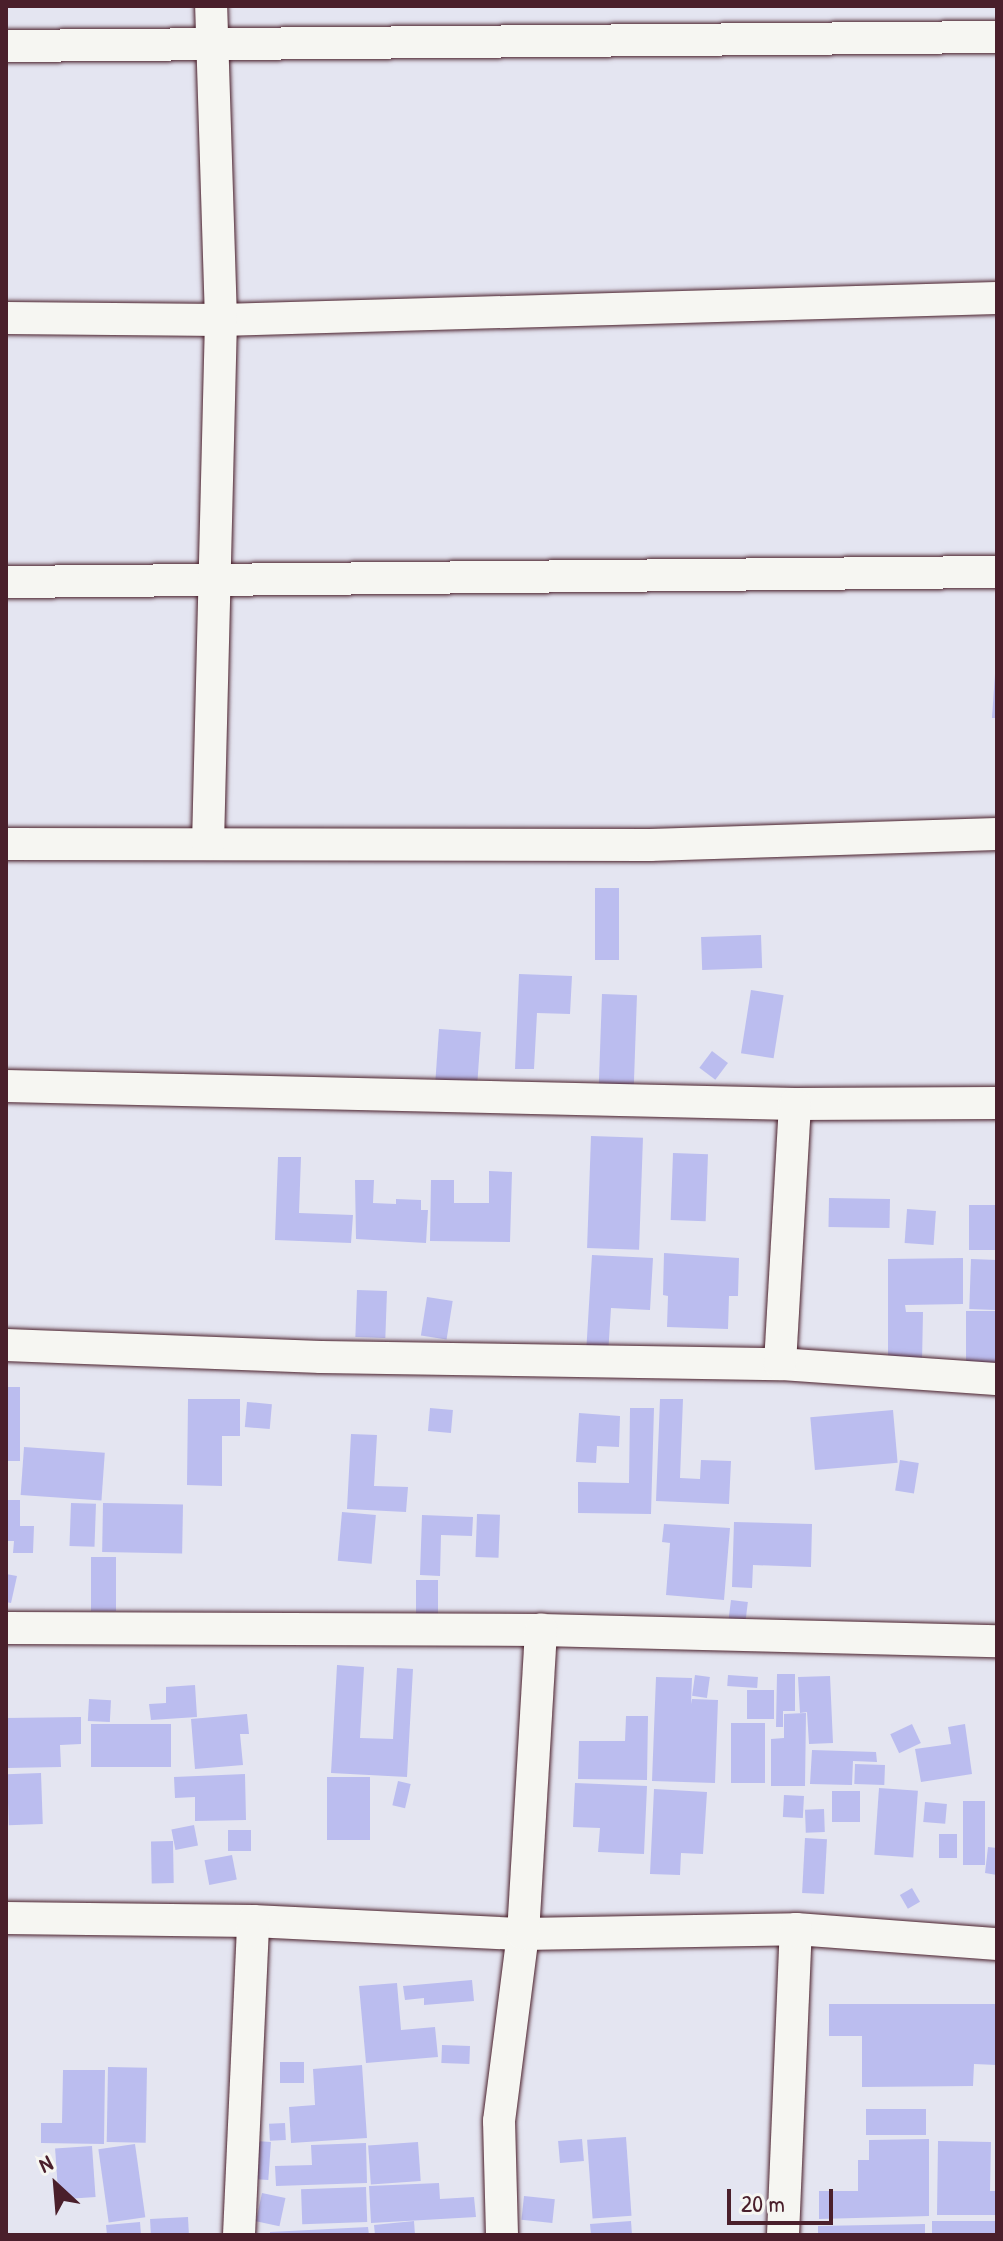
<!DOCTYPE html>
<html>
<head>
<meta charset="utf-8">
<style>
	body { margin:0 }
	#map { position:relative; width:1003px; height:2241px; overflow:hidden; background:#e4e5f1; font-family:"Patrick Hand",sans-serif }
	div>[style] { position:absolute }
	.building>* { inset:0; background:#bbbdef; transform-origin:0 0 }
	.roads { filter:drop-shadow(0 0 2px #4a1f2b) drop-shadow(0 0 2px #4a1f2b) }
	.minor>* { height:32px; margin:-16px; padding:0 16px; transform-origin:16px; border-radius:16px; background:#f6f6f2 }
	span { translate:-50% -50%; white-space:nowrap; text-align:center; line-height:1.15; -webkit-text-stroke:8px #f6f6f2; paint-order:stroke }
	.frame { position:absolute; inset:0; border:8px solid #4a1f2b; pointer-events:none }
	.north { position:absolute; left:16px; top:2145px; width:80px; height:80px; -webkit-text-stroke:6px #f6f6f2; paint-order:stroke; rotate:334deg; font-size:22px; font-weight:700; line-height:32px; text-align:center; color:#4a1f2b }
	.north::after { content:''; display:block; margin:auto; width:28px; height:36px; background:#4a1f2b; clip-path:polygon(50% 0,100% 100%,50% 72%,0 100%) }
	.scale { position:absolute; left:727px; top:2189px; width:106px; height:36px; box-sizing:border-box; border:4px solid #4a1f2b; border-top:0; padding-left:10px; font-size:24px; line-height:28px; white-space:nowrap; color:#4a1f2b; -webkit-text-stroke:6px #f6f6f2; paint-order:stroke }
</style>
</head>
<body>
<div id="map">
	<div class="building">
		<div style="clip-path:polygon(995px 674px,997px 674px,997px 718px,992px 718px)"></div>
		<div style="left:595px;top:888px;width:24px;height:72px"></div>
		<div style="left:761px;top:935px;width:33px;height:60px;rotate:88deg"></div>
		<div style="clip-path:polygon(519px 974px,572px 976px,570px 1014px,537px 1013px,534px 1069px,515px 1069px)"></div>
		<div style="left:751px;top:990px;width:33px;height:64px;rotate:9deg"></div>
		<div style="left:602px;top:994px;width:35px;height:91px;rotate:2deg"></div>
		<div style="left:439px;top:1029px;width:42px;height:51px;rotate:4deg"></div>
		<div style="left:712px;top:1051px;width:20px;height:21px;rotate:37deg"></div>
		<div style="left:591px;top:1136px;width:52px;height:112px;rotate:2deg"></div>
		<div style="left:673px;top:1153px;width:35px;height:67px;rotate:2deg"></div>
		<div style="clip-path:polygon(278px 1157px,301px 1157px,299px 1213px,353px 1215px,351px 1243px,275px 1240px)"></div>
		<div style="clip-path:polygon(489px 1171px,512px 1172px,510px 1242px,430px 1241px,431px 1180px,454px 1180px,454px 1203px,489px 1203px)"></div>
		<div style="clip-path:polygon(355px 1180px,374px 1180px,373px 1203px,396px 1204px,396px 1199px,421px 1200px,421px 1210px,428px 1210px,426px 1243px,356px 1239px)"></div>
		<div style="left:829px;top:1198px;width:61px;height:29px;rotate:1deg"></div>
		<div style="left:997px;top:1205px;width:45px;height:28px;rotate:90deg"></div>
		<div style="left:907px;top:1209px;width:29px;height:34px;rotate:4deg"></div>
		<div style="clip-path:polygon(664px 1253px,739px 1258px,738px 1296px,729px 1296px,728px 1329px,667px 1327px,668px 1296px,663px 1295px)"></div>
		<div style="clip-path:polygon(592px 1255px,653px 1258px,650px 1310px,611px 1308px,608px 1355px,586px 1354px)"></div>
		<div style="clip-path:polygon(963px 1258px,963px 1304px,905px 1305px,906px 1312px,923px 1312px,922px 1363px,888px 1363px,888px 1259px)"></div>
		<div style="left:971px;top:1259px;width:26px;height:50px;rotate:2deg"></div>
		<div style="left:357px;top:1290px;width:30px;height:47px;rotate:2deg"></div>
		<div style="left:427px;top:1297px;width:26px;height:39px;rotate:9deg"></div>
		<div style="left:966px;top:1311px;width:31px;height:55px"></div>
		<div style="left:6px;top:1387px;width:14px;height:74px"></div>
		<div style="clip-path:polygon(188px 1399px,240px 1399px,240px 1436px,222px 1436px,222px 1486px,187px 1485px)"></div>
		<div style="clip-path:polygon(660px 1399px,683px 1399px,680px 1478px,700px 1479px,701px 1460px,731px 1461px,729px 1504px,656px 1501px)"></div>
		<div style="left:247px;top:1402px;width:25px;height:25px;rotate:5deg"></div>
		<div style="left:430px;top:1408px;width:23px;height:23px;rotate:5deg"></div>
		<div style="clip-path:polygon(630px 1408px,654px 1408px,651px 1514px,578px 1513px,578px 1482px,629px 1483px)"></div>
		<div style="left:893px;top:1410px;width:53px;height:83px;rotate:85deg"></div>
		<div style="clip-path:polygon(579px 1413px,620px 1416px,619px 1447px,597px 1446px,596px 1463px,576px 1462px)"></div>
		<div style="clip-path:polygon(351px 1434px,377px 1435px,374px 1486px,408px 1487px,406px 1512px,347px 1509px)"></div>
		<div style="left:24px;top:1447px;width:81px;height:48px;rotate:4deg"></div>
		<div style="left:900px;top:1460px;width:19px;height:31px;rotate:9deg"></div>
		<div style="clip-path:polygon(6px 1500px,20px 1500px,20px 1526px,34px 1526px,33px 1553px,13px 1553px,14px 1541px,6px 1541px)"></div>
		<div style="left:71px;top:1503px;width:25px;height:43px;rotate:2deg"></div>
		<div style="left:103px;top:1503px;width:80px;height:49px;rotate:1deg"></div>
		<div style="left:342px;top:1512px;width:34px;height:49px;rotate:5deg"></div>
		<div style="left:477px;top:1514px;width:23px;height:43px;rotate:2deg"></div>
		<div style="clip-path:polygon(422px 1515px,473px 1517px,472px 1536px,441px 1535px,440px 1576px,420px 1575px)"></div>
		<div style="clip-path:polygon(734px 1522px,812px 1524px,811px 1567px,753px 1565px,752px 1588px,732px 1587px)"></div>
		<div style="clip-path:polygon(664px 1524px,730px 1528px,724px 1600px,666px 1595px,670px 1543px,662px 1542px)"></div>
		<div style="left:91px;top:1557px;width:25px;height:54px"></div>
		<div style="clip-path:polygon(6px 1574px,17px 1576px,11px 1603px,6px 1602px)"></div>
		<div style="left:416px;top:1580px;width:22px;height:39px"></div>
		<div style="left:731px;top:1600px;width:17px;height:25px;rotate:7deg"></div>
		<div style="clip-path:polygon(337px 1665px,364px 1667px,360px 1738px,393px 1739px,397px 1668px,413px 1669px,407px 1777px,331px 1773px)"></div>
		<div style="clip-path:polygon(777px 1674px,795px 1674px,795px 1711px,783px 1711px,783px 1727px,776px 1727px)"></div>
		<div style="left:695px;top:1675px;width:15px;height:21px;rotate:8deg"></div>
		<div style="left:728px;top:1675px;width:30px;height:11px;rotate:4deg"></div>
		<div style="clip-path:polygon(830px 1676px,833px 1743px,809px 1744px,807px 1712px,800px 1713px,798px 1677px)"></div>
		<div style="clip-path:polygon(656px 1677px,692px 1678px,691px 1704px,692px 1699px,718px 1700px,715px 1783px,652px 1781px)"></div>
		<div style="clip-path:polygon(195px 1685px,197px 1717px,151px 1720px,149px 1704px,166px 1703px,166px 1687px)"></div>
		<div style="left:747px;top:1690px;width:27px;height:29px"></div>
		<div style="left:89px;top:1699px;width:22px;height:22px;rotate:3deg"></div>
		<div style="clip-path:polygon(806px 1713px,805px 1786px,771px 1786px,771px 1739px,784px 1738px,784px 1714px)"></div>
		<div style="clip-path:polygon(247px 1714px,249px 1734px,240px 1734px,243px 1765px,195px 1769px,191px 1719px)"></div>
		<div style="clip-path:polygon(626px 1716px,648px 1716px,647px 1780px,578px 1779px,579px 1741px,625px 1741px)"></div>
		<div style="clip-path:polygon(81px 1717px,81px 1744px,60px 1745px,61px 1767px,7px 1768px,6px 1718px)"></div>
		<div style="left:731px;top:1723px;width:34px;height:60px"></div>
		<div style="left:91px;top:1724px;width:80px;height:43px"></div>
		<div style="left:912px;top:1724px;width:21px;height:24px;rotate:65deg"></div>
		<div style="clip-path:polygon(965px 1724px,972px 1774px,921px 1782px,915px 1749px,951px 1744px,948px 1727px)"></div>
		<div style="clip-path:polygon(812px 1750px,876px 1752px,877px 1762px,853px 1761px,852px 1785px,810px 1784px)"></div>
		<div style="left:855px;top:1764px;width:30px;height:20px;rotate:2deg"></div>
		<div style="left:41px;top:1773px;width:51px;height:34px;rotate:88deg"></div>
		<div style="clip-path:polygon(245px 1774px,246px 1820px,195px 1821px,195px 1797px,175px 1798px,174px 1777px)"></div>
		<div style="left:370px;top:1777px;width:63px;height:43px;rotate:90deg"></div>
		<div style="left:398px;top:1781px;width:13px;height:25px;rotate:13deg"></div>
		<div style="clip-path:polygon(575px 1783px,647px 1786px,644px 1854px,598px 1852px,600px 1828px,573px 1827px)"></div>
		<div style="left:879px;top:1788px;width:39px;height:67px;rotate:4deg"></div>
		<div style="clip-path:polygon(654px 1789px,707px 1792px,703px 1854px,681px 1853px,680px 1875px,650px 1874px)"></div>
		<div style="left:832px;top:1791px;width:28px;height:31px"></div>
		<div style="left:784px;top:1795px;width:20px;height:22px;rotate:3deg"></div>
		<div style="left:963px;top:1801px;width:22px;height:64px"></div>
		<div style="left:925px;top:1802px;width:22px;height:20px;rotate:5deg"></div>
		<div style="left:824px;top:1809px;width:23px;height:19px;rotate:88deg"></div>
		<div style="left:194px;top:1825px;width:21px;height:23px;rotate:79deg"></div>
		<div style="left:228px;top:1830px;width:23px;height:21px"></div>
		<div style="left:939px;top:1834px;width:18px;height:24px"></div>
		<div style="left:805px;top:1838px;width:22px;height:55px;rotate:3deg"></div>
		<div style="left:173px;top:1841px;width:42px;height:22px;rotate:89deg"></div>
		<div style="clip-path:polygon(988px 1847px,997px 1848px,997px 1875px,985px 1873px)"></div>
		<div style="left:232px;top:1855px;width:25px;height:28px;rotate:79deg"></div>
		<div style="left:912px;top:1888px;width:16px;height:14px;rotate:60deg"></div>
		<div style="clip-path:polygon(472px 1980px,474px 2001px,424px 2005px,424px 1998px,405px 2000px,403px 1986px)"></div>
		<div style="clip-path:polygon(397px 1983px,401px 2030px,435px 2027px,438px 2057px,366px 2063px,359px 1986px)"></div>
		<div style="clip-path:polygon(829px 2004px,997px 2004px,997px 2065px,974px 2064px,973px 2086px,862px 2087px,862px 2036px,829px 2036px)"></div>
		<div style="left:442px;top:2045px;width:28px;height:18px;rotate:2deg"></div>
		<div style="left:280px;top:2062px;width:24px;height:21px"></div>
		<div style="clip-path:polygon(362px 2065px,367px 2138px,291px 2143px,289px 2107px,315px 2105px,313px 2069px)"></div>
		<div style="left:108px;top:2067px;width:39px;height:75px;rotate:1deg"></div>
		<div style="clip-path:polygon(63px 2070px,105px 2070px,104px 2144px,41px 2143px,41px 2123px,62px 2123px)"></div>
		<div style="left:866px;top:2109px;width:60px;height:26px"></div>
		<div style="left:285px;top:2123px;width:17px;height:16px;rotate:87deg"></div>
		<div style="left:626px;top:2137px;width:79px;height:39px;rotate:86deg"></div>
		<div style="left:582px;top:2139px;width:22px;height:24px;rotate:85deg"></div>
		<div style="clip-path:polygon(929px 2139px,929px 2216px,819px 2219px,819px 2191px,858px 2191px,858px 2160px,869px 2160px,869px 2140px)"></div>
		<div style="left:256px;top:2141px;width:15px;height:38px;rotate:4deg"></div>
		<div style="clip-path:polygon(938px 2141px,991px 2142px,990px 2191px,997px 2191px,997px 2215px,937px 2215px)"></div>
		<div style="left:418px;top:2142px;width:39px;height:50px;rotate:86deg"></div>
		<div style="clip-path:polygon(366px 2143px,367px 2183px,276px 2186px,275px 2166px,312px 2165px,311px 2145px)"></div>
		<div style="left:135px;top:2144px;width:74px;height:37px;rotate:82deg"></div>
		<div style="left:92px;top:2146px;width:51px;height:37px;rotate:86deg"></div>
		<div style="clip-path:polygon(439px 2183px,440px 2199px,474px 2197px,476px 2217px,371px 2223px,369px 2186px)"></div>
		<div style="left:366px;top:2187px;width:35px;height:65px;rotate:88deg"></div>
		<div style="left:262px;top:2193px;width:24px;height:29px;rotate:12deg"></div>
		<div style="left:524px;top:2196px;width:31px;height:24px;rotate:6deg"></div>
		<div style="left:188px;top:2217px;width:18px;height:38px;rotate:87deg"></div>
		<div style="clip-path:polygon(414px 2221px,415px 2235px,375px 2235px,374px 2225px)"></div>
		<div style="clip-path:polygon(631px 2221px,632px 2235px,591px 2235px,590px 2224px)"></div>
		<div style="left:932px;top:2221px;width:65px;height:14px"></div>
		<div style="clip-path:polygon(140px 2222px,141px 2235px,107px 2235px,106px 2225px)"></div>
		<div style="clip-path:polygon(925px 2224px,925px 2235px,818px 2235px,818px 2226px)"></div>
		<div style="clip-path:polygon(368px 2227px,369px 2235px,270px 2235px,270px 2232px)"></div>
	</div>
	<div class="roads">
		<div class="minor">
			<div style="left:6px;top:46px;width:991px;rotate:-0.52deg"></div>
			<div style="left:6px;top:318px;width:215px;rotate:0.5deg"></div>
			<div style="left:221px;top:320px;width:776px;rotate:-1.62deg"></div>
			<div style="left:6px;top:582px;width:991px;rotate:-0.58deg"></div>
			<div style="left:6px;top:844px;width:644px;rotate:0.09deg"></div>
			<div style="left:650px;top:845px;width:347px;rotate:-1.8deg"></div>
			<div style="left:208px;top:844px;width:524px;rotate:-88.58deg"></div>
			<div style="left:221px;top:320px;width:314px;rotate:-91.8deg"></div>
			<div style="left:6px;top:1086px;width:789px;rotate:1.31deg"></div>
			<div style="left:795px;top:1104px;width:202px;rotate:-0.3deg"></div>
			<div style="left:6px;top:1345px;width:315px;rotate:2.2deg"></div>
			<div style="left:321px;top:1357px;width:459px;rotate:0.9deg"></div>
			<div style="left:780px;top:1364px;width:218px;rotate:4deg"></div>
			<div style="left:780px;top:1364px;width:260px;rotate:-86.7deg"></div>
			<div style="left:6px;top:1628px;width:535px;rotate:0.21deg"></div>
			<div style="left:541px;top:1630px;width:456px;rotate:1.4deg"></div>
			<div style="left:6px;top:1918px;width:247px;rotate:0.7deg"></div>
			<div style="left:253px;top:1921px;width:270px;rotate:2.8deg"></div>
			<div style="left:523px;top:1934px;width:273px;rotate:-1deg"></div>
			<div style="left:796px;top:1929px;width:202px;rotate:4.3deg"></div>
			<div style="left:239px;top:2235px;width:314px;rotate:-87.4deg"></div>
			<div style="left:502px;top:2235px;width:114px;rotate:-91.5deg"></div>
			<div style="left:499px;top:2121px;width:189px;rotate:-82.7deg"></div>
			<div style="left:523px;top:1934px;width:305px;rotate:-86.6deg"></div>
			<div style="left:783px;top:2235px;width:306px;rotate:-87.6deg"></div>
		</div>
	</div>
	<div class="frame"></div>
	<div class="north">N</div>
	<div class="scale">20 m</div>
</div>
</body>
</html>
